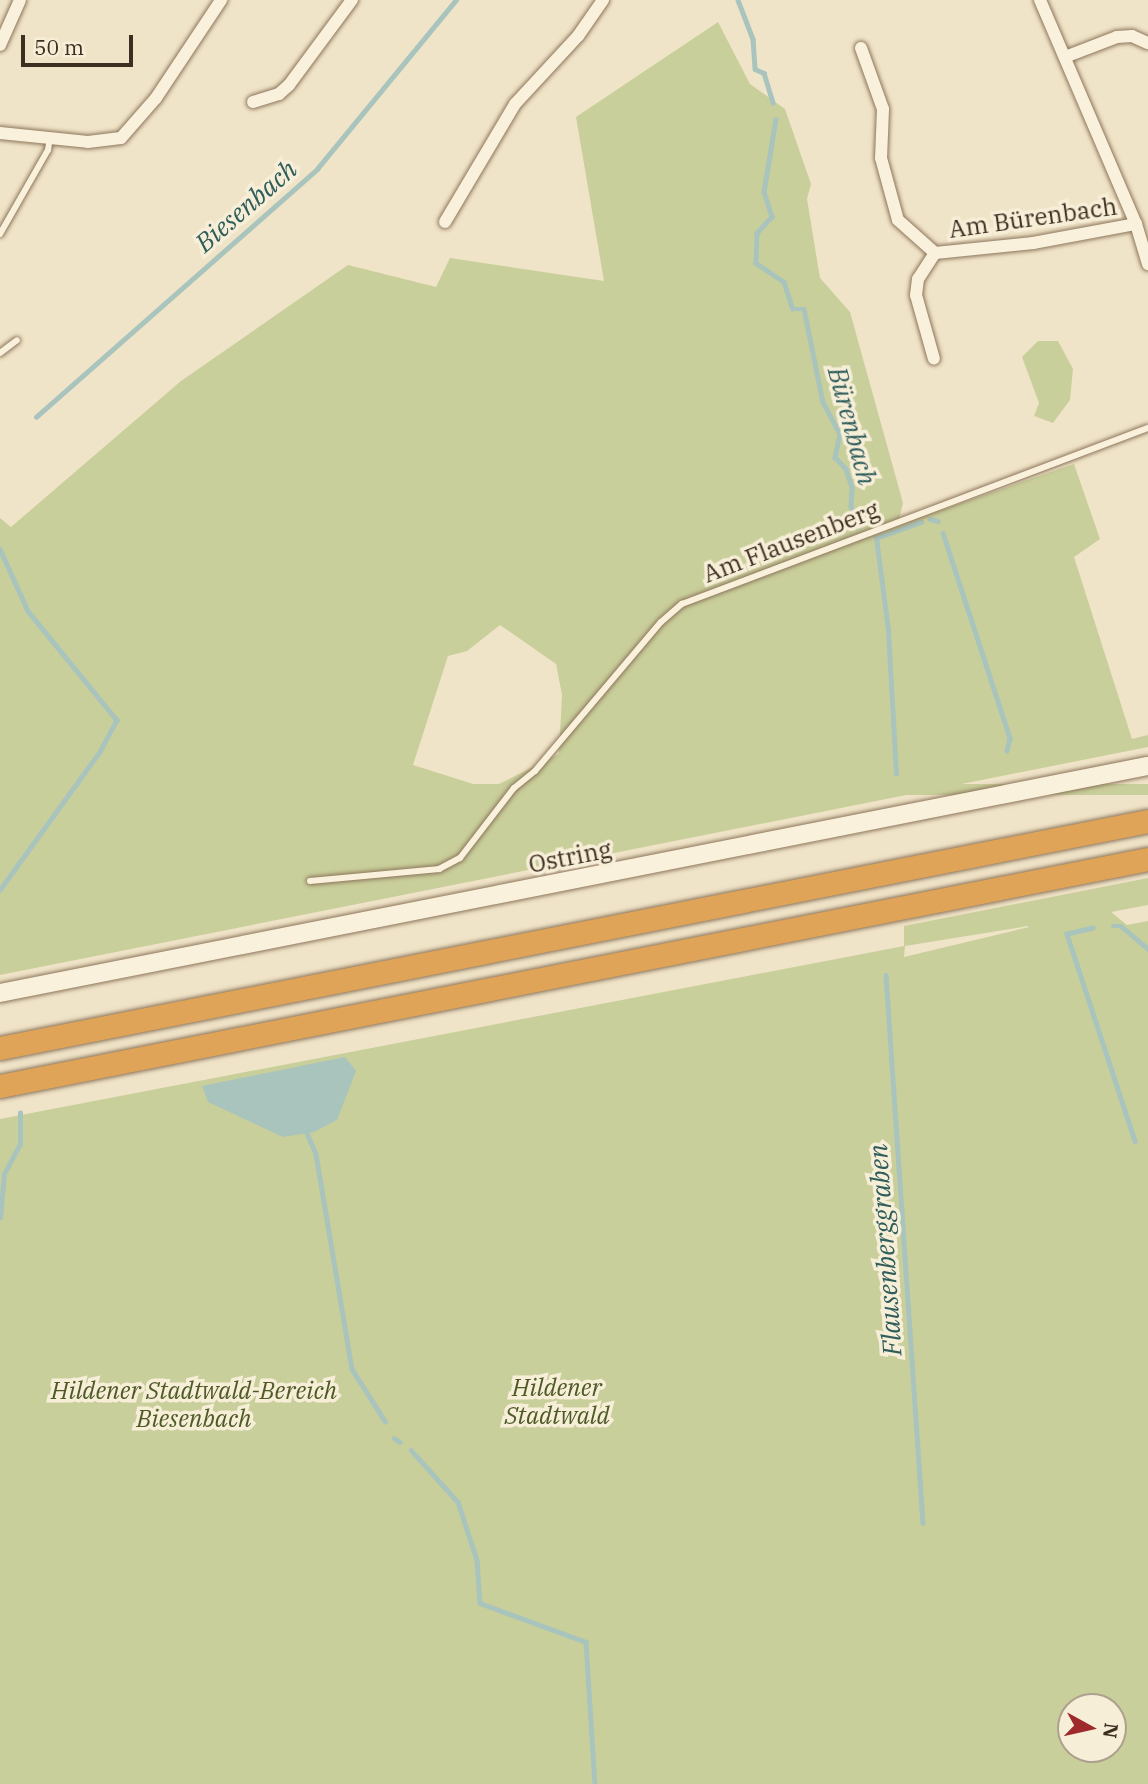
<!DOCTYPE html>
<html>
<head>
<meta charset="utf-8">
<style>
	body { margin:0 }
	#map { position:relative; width:1148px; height:1784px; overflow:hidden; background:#f0e4c8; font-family:"IBM Plex Serif",serif }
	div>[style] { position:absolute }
	.green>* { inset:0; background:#c9cf9b; transform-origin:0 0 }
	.water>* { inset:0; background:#a9c4bc }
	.stream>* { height:4.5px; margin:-2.25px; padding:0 2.25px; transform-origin:2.25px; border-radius:2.25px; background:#a9c4bc }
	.roads { filter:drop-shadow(0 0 2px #8d765c) drop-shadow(0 0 2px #8d765c) }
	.lane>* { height:6px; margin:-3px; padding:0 3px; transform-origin:3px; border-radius:3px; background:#faf1dc }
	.street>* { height:12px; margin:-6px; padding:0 6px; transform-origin:6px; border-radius:6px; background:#faf1dc }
	.secondary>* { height:18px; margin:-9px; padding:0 9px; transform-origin:9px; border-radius:9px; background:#faf1dc }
	.highway>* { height:23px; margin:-11.5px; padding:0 11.5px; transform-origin:11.5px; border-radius:11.5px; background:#e0a458 }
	span { translate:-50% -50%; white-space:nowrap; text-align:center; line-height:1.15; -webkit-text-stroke:7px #f7eed8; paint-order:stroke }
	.street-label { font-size:24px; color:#3d2e20 }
	.park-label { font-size:24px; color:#4d5a26; font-style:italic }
	.water-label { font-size:26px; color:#2f5d5a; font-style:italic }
	.north { position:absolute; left:1057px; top:1693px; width:70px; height:70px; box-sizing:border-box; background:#f7eed8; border:2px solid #ada18e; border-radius:50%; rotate:98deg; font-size:19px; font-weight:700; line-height:28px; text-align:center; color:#3d2e20 }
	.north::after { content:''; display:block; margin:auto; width:24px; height:32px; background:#9e2a2b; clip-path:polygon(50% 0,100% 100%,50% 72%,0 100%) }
	.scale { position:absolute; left:21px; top:35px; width:112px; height:32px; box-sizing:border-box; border:4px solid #3d2e20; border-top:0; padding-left:9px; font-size:21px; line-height:24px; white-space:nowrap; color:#3d2e20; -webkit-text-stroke:5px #f7eed8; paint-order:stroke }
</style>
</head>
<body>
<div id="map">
	<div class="green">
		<div style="clip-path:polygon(evenodd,718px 22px,750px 84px,785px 109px,811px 184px,807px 199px,820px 278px,850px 312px,903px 503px,898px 525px,1074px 464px,1100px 539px,1074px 557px,1132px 739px,1148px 735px,1148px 747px,0 975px,0 518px,11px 527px,181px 381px,348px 265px,436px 287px,450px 258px,604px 281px,576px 117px,718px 22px,500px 625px,556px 664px,562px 695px,559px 754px,489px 789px,413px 765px,448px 656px,467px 651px,500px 625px)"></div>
		<div style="clip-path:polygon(1038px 341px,1058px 341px,1073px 369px,1070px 400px,1053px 423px,1034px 416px,1039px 403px,1022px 357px)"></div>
		<div style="left:1148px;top:784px;width:11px;height:1170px;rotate:90deg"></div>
		<div style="clip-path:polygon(evenodd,1148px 878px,1148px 905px,1111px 912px,1127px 925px,1148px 921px,1148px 1784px,0 1784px,0 1119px,904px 946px,904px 926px,1148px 878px,1028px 926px,1029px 927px,904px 957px,905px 946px,1028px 926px,1148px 878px,1071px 1707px,1113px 1707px,1113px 1749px,1071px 1749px,1071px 1707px)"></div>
	</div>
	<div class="water">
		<div style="clip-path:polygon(345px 1057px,356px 1071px,337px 1120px,314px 1132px,283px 1137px,208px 1102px,202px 1086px)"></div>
	</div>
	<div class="stream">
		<div style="left:738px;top:0;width:42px;rotate:69deg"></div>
		<div style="left:753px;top:39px;width:30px;rotate:86deg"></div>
		<div style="left:755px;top:69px;width:10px;rotate:24deg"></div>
		<div style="left:764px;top:73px;width:31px;rotate:73deg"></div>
		<div style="left:776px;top:119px;width:74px;rotate:99.3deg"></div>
		<div style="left:764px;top:192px;width:26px;rotate:72deg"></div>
		<div style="left:772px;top:217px;width:22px;rotate:133deg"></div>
		<div style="left:757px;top:233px;width:30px;rotate:92deg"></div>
		<div style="left:756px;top:263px;width:34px;rotate:34deg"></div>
		<div style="left:784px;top:282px;width:28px;rotate:72deg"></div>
		<div style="left:793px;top:309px;width:11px"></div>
		<div style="left:804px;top:309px;width:95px;rotate:78.5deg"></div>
		<div style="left:823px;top:402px;width:36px;rotate:62deg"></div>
		<div style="left:840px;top:434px;width:24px;rotate:102deg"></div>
		<div style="left:835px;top:457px;width:16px;rotate:47deg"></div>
		<div style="left:846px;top:469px;width:20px;rotate:72deg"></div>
		<div style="left:852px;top:488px;width:18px;rotate:93deg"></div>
		<div style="left:851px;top:506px;width:22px;rotate:69deg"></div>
		<div style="left:36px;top:417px;width:375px;rotate:-41.4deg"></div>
		<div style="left:317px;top:169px;width:219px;rotate:-50.6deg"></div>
		<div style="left:930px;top:519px;width:8px;rotate:14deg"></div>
		<div style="left:943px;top:533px;width:216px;rotate:71.9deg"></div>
		<div style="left:1010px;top:738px;width:13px;rotate:103deg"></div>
		<div style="left:0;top:549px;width:68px;rotate:65.7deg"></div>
		<div style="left:28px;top:611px;width:141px;rotate:50.8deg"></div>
		<div style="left:117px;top:720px;width:36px;rotate:118deg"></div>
		<div style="left:100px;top:752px;width:170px;rotate:125.9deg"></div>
		<div style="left:896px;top:774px;width:144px;rotate:-93.2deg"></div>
		<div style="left:888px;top:630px;width:93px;rotate:-97.4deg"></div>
		<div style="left:876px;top:538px;width:48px;rotate:-19.6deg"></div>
		<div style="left:1113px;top:926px;width:8px"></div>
		<div style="left:1121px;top:926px;width:35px;rotate:40deg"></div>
		<div style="left:1093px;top:928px;width:27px;rotate:167deg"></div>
		<div style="left:1067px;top:934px;width:218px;rotate:71.8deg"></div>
		<div style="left:886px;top:975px;width:549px;rotate:86.14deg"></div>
		<div style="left:307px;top:1133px;width:23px;rotate:67deg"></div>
		<div style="left:316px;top:1154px;width:218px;rotate:80.5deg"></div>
		<div style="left:352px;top:1369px;width:62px;rotate:57.6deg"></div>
		<div style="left:0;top:1218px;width:44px;rotate:-84.8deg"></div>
		<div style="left:4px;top:1174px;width:34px;rotate:-62deg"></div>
		<div style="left:20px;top:1144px;width:31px;rotate:-90deg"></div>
		<div style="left:394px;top:1438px;width:7px;rotate:34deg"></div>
		<div style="left:411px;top:1450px;width:70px;rotate:47.9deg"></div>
		<div style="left:458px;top:1502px;width:61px;rotate:71.9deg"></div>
		<div style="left:477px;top:1560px;width:43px;rotate:86deg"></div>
		<div style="left:480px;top:1603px;width:113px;rotate:20.2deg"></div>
		<div style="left:586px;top:1642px;width:142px;rotate:86.4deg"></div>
	</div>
	<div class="roads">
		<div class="lane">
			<div style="left:0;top:234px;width:97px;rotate:-60.3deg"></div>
			<div style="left:48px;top:150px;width:12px;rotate:-81deg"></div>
			<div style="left:0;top:353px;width:21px;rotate:-37deg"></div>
			<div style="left:310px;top:881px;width:130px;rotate:-5.3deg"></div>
			<div style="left:439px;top:869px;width:24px;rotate:-28deg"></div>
			<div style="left:460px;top:858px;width:88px;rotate:-52.4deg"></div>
			<div style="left:514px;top:788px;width:27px;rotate:-39deg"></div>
			<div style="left:535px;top:771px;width:195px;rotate:-49.8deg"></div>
			<div style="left:661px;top:622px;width:28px;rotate:-41deg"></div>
			<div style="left:682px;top:604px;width:498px;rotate:-20.7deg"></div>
		</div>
		<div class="street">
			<div style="left:1040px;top:0;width:244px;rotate:66.8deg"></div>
			<div style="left:1136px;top:224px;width:42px;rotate:73.3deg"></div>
			<div style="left:0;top:45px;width:49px;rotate:-66deg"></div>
			<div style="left:861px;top:48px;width:65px;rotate:70.2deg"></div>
			<div style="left:883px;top:109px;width:49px;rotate:92.3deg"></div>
			<div style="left:881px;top:158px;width:64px;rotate:74.7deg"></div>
			<div style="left:898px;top:220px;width:50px;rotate:41.7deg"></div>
			<div style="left:935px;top:253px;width:31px;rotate:123deg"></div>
			<div style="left:918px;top:279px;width:16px;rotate:97deg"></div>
			<div style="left:916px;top:295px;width:66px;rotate:74.3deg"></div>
			<div style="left:1065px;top:57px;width:56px;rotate:-21deg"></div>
			<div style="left:1117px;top:37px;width:15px;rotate:-4deg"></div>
			<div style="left:1132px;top:36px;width:17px;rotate:24deg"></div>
			<div style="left:253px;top:102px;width:27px;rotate:-17deg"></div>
			<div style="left:279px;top:94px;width:13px;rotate:-42deg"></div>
			<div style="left:289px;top:85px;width:106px;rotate:-53.5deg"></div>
			<div style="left:0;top:133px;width:88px;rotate:5.8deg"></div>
			<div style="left:88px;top:142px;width:33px;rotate:-7deg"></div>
			<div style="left:121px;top:138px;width:53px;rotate:-48.8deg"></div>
			<div style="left:156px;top:98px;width:118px;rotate:-56.4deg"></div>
			<div style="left:445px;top:222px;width:137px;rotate:-59.3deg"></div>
			<div style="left:515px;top:104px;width:93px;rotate:-47.2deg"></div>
			<div style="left:578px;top:36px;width:44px;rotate:-55.2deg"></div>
			<div style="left:935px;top:253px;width:99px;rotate:-5.8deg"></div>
			<div style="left:1033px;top:243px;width:105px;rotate:-10.5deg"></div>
		</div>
		<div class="secondary">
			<div style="left:0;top:993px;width:1170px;rotate:-11.19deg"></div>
		</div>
		<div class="highway">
			<div style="left:0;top:1048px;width:1170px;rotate:-11.19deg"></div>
			<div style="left:0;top:1086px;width:1170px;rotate:-11.19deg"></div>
		</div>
	</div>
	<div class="street-label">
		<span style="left:1033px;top:218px;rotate:-8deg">Am Bürenbach</span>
		<span style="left:791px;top:542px;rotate:-21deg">Am Flausenberg</span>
		<span style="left:570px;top:857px;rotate:-11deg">Ostring</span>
	</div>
	<div class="park-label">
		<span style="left:557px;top:1402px">Hildener<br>Stadtwald</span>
		<span style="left:194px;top:1405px">Hildener Stadtwald-Bereich<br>Biesenbach</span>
	</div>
	<div class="water-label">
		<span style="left:246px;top:206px;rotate:-41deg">Biesenbach</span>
		<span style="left:852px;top:426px;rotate:75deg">Bürenbach</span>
		<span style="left:885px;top:1250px;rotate:-94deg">Flausenberggraben</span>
	</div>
	<div class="north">N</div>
	<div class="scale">50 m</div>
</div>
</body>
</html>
